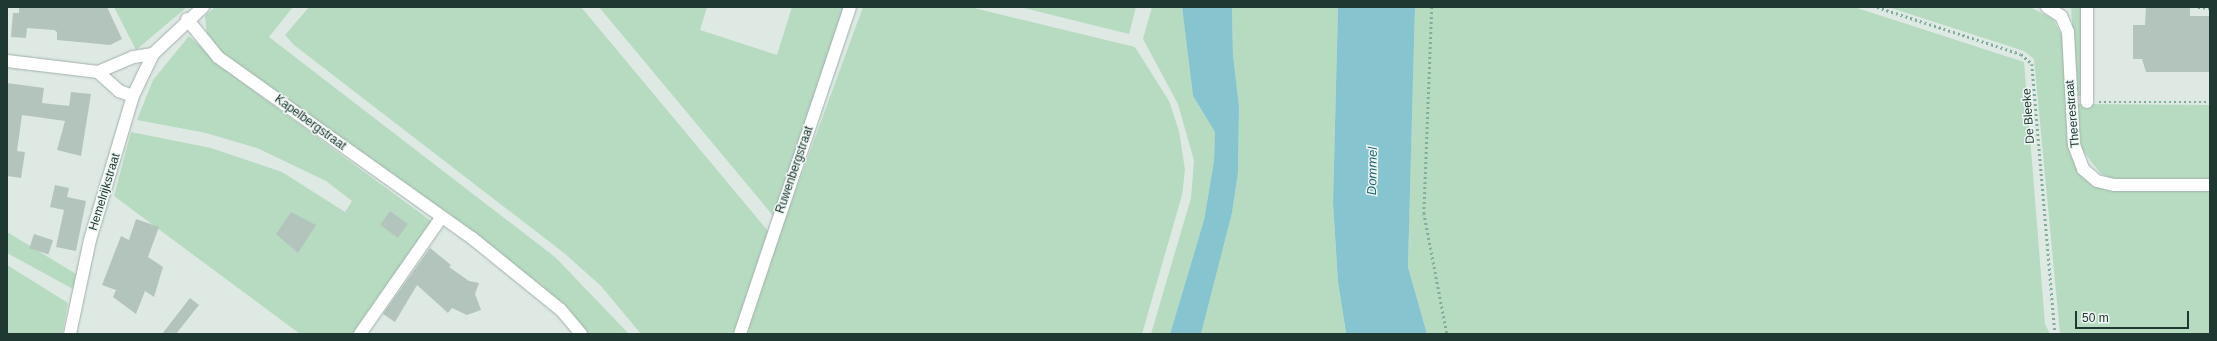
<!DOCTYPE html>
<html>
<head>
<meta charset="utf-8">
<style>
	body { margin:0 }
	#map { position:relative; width:2217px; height:341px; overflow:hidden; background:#dee9e4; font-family:Arial,sans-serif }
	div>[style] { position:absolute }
	.green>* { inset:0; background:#b6dbc0 }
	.water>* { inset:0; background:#86c4cf }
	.building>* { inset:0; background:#b3c4bd; transform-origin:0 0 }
	.path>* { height:2.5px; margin-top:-1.25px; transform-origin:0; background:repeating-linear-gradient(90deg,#7fad9e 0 2px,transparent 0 5px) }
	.roads { filter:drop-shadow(0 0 1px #a1b0ab) drop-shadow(0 0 1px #a1b0ab) }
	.minor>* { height:12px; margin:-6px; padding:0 6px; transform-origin:6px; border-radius:6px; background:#fff }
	span { translate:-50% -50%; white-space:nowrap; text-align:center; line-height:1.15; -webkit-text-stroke:3px #eef6f2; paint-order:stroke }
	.street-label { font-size:12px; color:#203832 }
	.water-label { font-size:13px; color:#1b6573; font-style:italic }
	.frame { position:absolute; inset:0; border:8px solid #203832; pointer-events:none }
	.scale { position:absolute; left:2075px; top:311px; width:114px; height:18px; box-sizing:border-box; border:2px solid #203832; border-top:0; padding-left:5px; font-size:12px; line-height:14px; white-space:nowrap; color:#203832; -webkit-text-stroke:3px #eef6f2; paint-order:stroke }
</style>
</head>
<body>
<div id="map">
	<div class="green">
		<div style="clip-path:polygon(114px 7px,187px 7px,136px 50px)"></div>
		<div style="clip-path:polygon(215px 7px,293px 7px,269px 37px,555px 257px,629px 334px,589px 334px,569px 311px,465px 231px,219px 50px,207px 34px,205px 16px)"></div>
		<div style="clip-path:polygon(309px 7px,581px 7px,768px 231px,735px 334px,641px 334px,601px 286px,564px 253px,294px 45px,285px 35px)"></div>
		<div style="clip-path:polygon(599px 7px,707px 7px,700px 30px,777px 55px,792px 7px,845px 7px,775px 218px)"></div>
		<div style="clip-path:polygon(863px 7px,970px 7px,1135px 47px,1169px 101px,1179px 131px,1185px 170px,1182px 195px,1142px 334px,743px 334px)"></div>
		<div style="clip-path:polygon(1020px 7px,1136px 7px,1129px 34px)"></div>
		<div style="clip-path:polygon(1152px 7px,1182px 7px,1193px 96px,1215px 132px,1214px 161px,1204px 220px,1170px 334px,1151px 334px,1191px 198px,1194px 161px,1178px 104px,1143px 39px)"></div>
		<div style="clip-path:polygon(1232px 7px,1338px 7px,1333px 203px,1338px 282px,1346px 334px,1201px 334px,1232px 213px,1238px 173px,1239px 106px,1233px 55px)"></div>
		<div style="clip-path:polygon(1415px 7px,1854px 7px,2024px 62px,2045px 324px,2050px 334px,1427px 334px,1408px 267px)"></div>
		<div style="clip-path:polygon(1888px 7px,2030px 7px,2053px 19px,2062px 36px,2070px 153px,2083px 178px,2109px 190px,2210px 190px,2210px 334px,2060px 334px,2034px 59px,2024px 51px)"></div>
		<div style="clip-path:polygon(2071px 7px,2083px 7px,2082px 96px,2077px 96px)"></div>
		<div style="clip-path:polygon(189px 36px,230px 73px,435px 224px,356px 334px,300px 334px,114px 196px,131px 132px,211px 148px,282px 172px,345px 212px,352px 201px,326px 181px,257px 148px,206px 133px,137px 120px,153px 80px)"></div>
		<div style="clip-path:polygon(2078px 104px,2210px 105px,2210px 179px,2112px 179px,2100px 173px,2081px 148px)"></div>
		<div style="clip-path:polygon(7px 232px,76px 274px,73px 289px,7px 253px)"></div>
		<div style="clip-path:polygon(7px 265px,68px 303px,62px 334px,7px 334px)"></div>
	</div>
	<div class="water">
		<div style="clip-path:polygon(1182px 7px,1232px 7px,1233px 55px,1239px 106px,1238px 173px,1232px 213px,1201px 334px,1170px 334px,1204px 220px,1214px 161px,1215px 132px,1193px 96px)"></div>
		<div style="clip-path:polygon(1338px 7px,1415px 7px,1408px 267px,1427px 334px,1346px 333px,1338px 282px,1333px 203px)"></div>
	</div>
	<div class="building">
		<div style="clip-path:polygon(19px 7px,107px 7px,122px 39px,110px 45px,57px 40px,57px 32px,54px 30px,27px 28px,26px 38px,11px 37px,13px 13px,19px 13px)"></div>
		<div style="clip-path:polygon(2146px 7px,2190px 7px,2190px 16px,2210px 16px,2210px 72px,2146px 72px,2142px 59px,2133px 59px,2133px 25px,2145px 25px)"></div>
		<div style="clip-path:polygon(7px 83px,44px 88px,42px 103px,69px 106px,71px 92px,91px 94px,81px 156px,57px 150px,65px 121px,22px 115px,17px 151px,25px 152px,21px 178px,7px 176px)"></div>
		<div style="clip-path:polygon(55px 185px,69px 188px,67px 197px,86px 201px,76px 251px,56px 247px,64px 210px,50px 207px)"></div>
		<div style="left:390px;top:211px;width:22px;height:17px;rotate:36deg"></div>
		<div style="clip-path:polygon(291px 212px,316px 225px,298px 253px,276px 234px)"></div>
		<div style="clip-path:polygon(136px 219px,159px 227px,148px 257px,163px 267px,154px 297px,145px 291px,136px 314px,113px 297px,116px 290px,102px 285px,121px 236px,129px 240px)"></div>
		<div style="left:34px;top:234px;width:20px;height:15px;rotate:18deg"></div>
		<div style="clip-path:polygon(430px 248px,451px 265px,449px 267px,469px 281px,479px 283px,475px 294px,481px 310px,467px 315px,452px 308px,448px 313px,417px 285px,395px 322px,383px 314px)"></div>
		<div style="clip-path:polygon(190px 298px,199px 305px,176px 334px,162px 334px)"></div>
	</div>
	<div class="path">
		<div style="left:1432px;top:7px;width:206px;rotate:92.2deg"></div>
		<div style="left:1424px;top:213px;width:123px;rotate:79.2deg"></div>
		<div style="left:1877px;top:7px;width:151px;rotate:18.1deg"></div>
		<div style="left:2021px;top:54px;width:15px;rotate:42deg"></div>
		<div style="left:2032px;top:64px;width:271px;rotate:85.1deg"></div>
		<div style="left:2198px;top:7px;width:12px;rotate:5deg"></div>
		<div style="left:2099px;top:102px;width:111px"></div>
	</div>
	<div class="roads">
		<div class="minor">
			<div style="left:2047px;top:7px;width:17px;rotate:33deg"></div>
			<div style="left:2061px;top:16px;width:17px;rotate:66deg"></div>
			<div style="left:2068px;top:32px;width:113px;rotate:87deg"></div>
			<div style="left:2074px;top:145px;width:26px;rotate:69deg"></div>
			<div style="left:2083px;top:169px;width:18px;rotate:41deg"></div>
			<div style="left:2097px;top:181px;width:18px;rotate:13deg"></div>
			<div style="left:2115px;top:185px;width:95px"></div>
			<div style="left:187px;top:19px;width:49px;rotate:50.8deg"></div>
			<div style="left:218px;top:57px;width:312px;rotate:35.5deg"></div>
			<div style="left:472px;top:238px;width:114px;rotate:39deg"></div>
			<div style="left:561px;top:310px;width:31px;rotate:50deg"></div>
			<div style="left:7px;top:61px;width:92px;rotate:6.9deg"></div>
			<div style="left:98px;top:72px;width:39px;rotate:-23deg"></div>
			<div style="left:134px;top:57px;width:19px;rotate:-9deg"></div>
			<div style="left:98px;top:72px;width:28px;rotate:42deg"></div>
			<div style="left:119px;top:91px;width:15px;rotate:20deg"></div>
			<div style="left:2087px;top:102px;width:95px;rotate:-90deg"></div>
			<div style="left:70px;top:334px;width:96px;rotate:-78deg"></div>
			<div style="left:90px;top:240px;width:150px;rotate:-73.4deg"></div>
			<div style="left:133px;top:96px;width:47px;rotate:-64.5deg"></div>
			<div style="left:153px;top:54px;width:69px;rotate:-43.2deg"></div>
			<div style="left:360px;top:334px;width:141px;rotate:-55.1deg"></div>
			<div style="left:740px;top:334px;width:345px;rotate:-71.4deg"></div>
		</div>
	</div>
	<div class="street-label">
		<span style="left:2073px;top:114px;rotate:-95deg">Theerestraat</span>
		<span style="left:2029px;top:116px;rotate:-94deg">De Bleeke</span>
		<span style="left:310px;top:123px;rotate:36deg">Kapelbergstraat</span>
		<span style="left:795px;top:170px;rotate:-71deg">Ruwenbergstraat</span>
		<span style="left:105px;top:192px;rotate:-73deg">Hemelrijkstraat</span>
	</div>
	<div class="water-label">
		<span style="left:1373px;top:171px;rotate:-89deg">Dommel</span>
	</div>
	<div class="frame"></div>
	<div class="scale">50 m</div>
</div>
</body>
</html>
